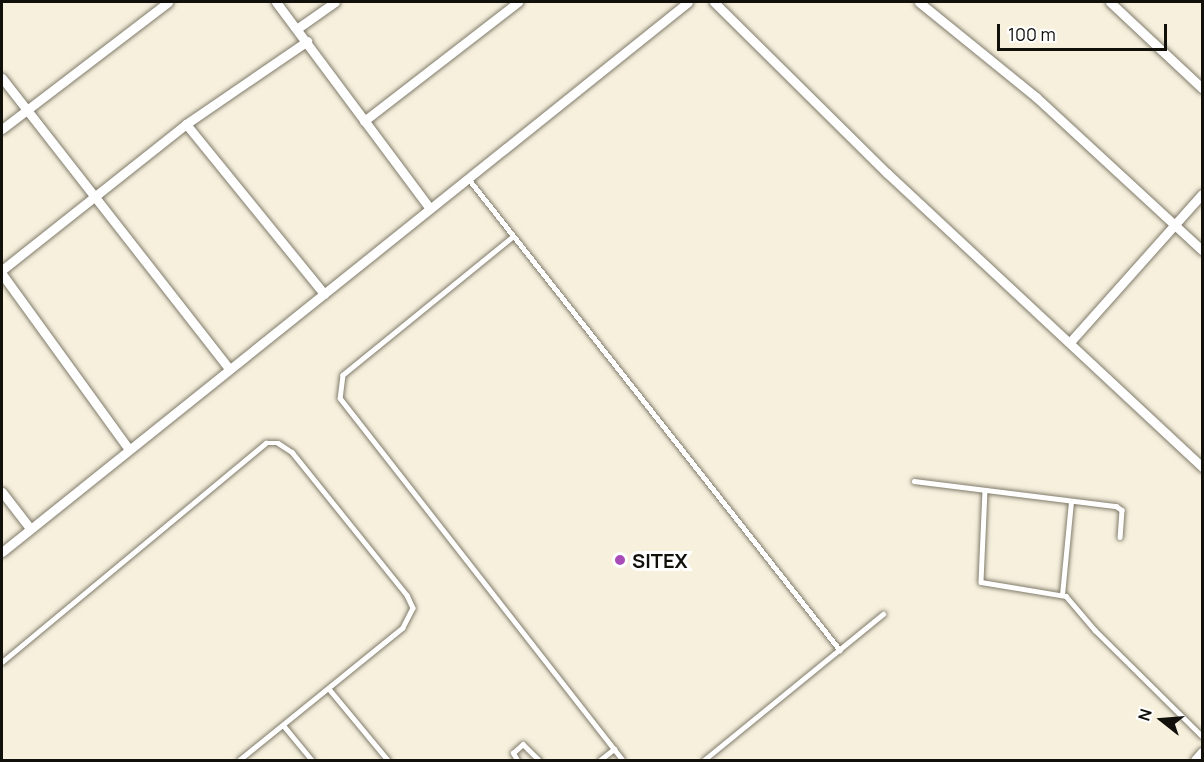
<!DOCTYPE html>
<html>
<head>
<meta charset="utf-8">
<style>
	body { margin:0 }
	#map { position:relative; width:1204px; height:762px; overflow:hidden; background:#f6f0dd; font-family:Manrope,sans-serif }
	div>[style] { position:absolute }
	.roads { filter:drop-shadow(0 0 2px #817b6b) drop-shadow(0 0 2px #817b6b) }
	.service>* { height:4.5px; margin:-2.25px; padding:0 2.25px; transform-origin:2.25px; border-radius:2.25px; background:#fff }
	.minor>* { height:9px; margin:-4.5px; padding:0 4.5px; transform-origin:4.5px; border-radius:4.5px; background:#fff }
	.dots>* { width:16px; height:16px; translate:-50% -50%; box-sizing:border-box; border:3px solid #fff; border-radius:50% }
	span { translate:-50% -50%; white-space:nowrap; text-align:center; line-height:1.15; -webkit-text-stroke:6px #fff; paint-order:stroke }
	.poi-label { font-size:20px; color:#12100a; font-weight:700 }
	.left { translate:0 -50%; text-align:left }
	.frame { position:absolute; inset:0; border:3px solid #12100a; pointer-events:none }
	.north { position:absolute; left:1132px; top:690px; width:60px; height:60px; -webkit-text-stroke:4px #fff; paint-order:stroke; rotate:287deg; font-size:16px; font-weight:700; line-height:24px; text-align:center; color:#12100a }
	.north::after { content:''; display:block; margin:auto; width:21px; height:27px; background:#12100a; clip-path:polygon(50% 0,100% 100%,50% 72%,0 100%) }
	.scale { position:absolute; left:997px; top:24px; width:170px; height:27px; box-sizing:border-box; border:3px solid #12100a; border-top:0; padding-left:8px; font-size:18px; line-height:21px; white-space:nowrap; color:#12100a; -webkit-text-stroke:4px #fff; paint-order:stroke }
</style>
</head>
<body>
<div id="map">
	<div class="roads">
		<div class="service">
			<div style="left:468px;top:178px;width:601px;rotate:51.76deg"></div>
			<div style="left:513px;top:237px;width:219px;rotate:140.9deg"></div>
			<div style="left:343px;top:375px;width:23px;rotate:97deg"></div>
			<div style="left:340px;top:398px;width:459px;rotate:52deg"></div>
			<div style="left:914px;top:481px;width:204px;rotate:7.1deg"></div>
			<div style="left:1116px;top:506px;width:7px;rotate:34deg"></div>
			<div style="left:1122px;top:510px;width:27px;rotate:94deg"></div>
			<div style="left:985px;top:490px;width:92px;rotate:92.5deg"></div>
			<div style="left:981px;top:582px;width:86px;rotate:9.4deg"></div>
			<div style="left:1066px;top:596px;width:45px;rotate:49.5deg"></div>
			<div style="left:1095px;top:630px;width:151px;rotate:44.7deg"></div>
			<div style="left:1062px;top:595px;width:94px;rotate:-84.5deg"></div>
			<div style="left:2px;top:662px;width:343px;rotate:-39.7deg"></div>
			<div style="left:266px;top:443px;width:12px"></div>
			<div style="left:278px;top:443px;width:17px;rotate:33deg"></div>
			<div style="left:292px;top:452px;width:184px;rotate:51.2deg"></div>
			<div style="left:407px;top:595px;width:14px;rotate:65deg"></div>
			<div style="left:413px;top:608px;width:22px;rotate:117deg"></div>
			<div style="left:403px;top:628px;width:210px;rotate:141deg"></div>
			<div style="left:330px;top:690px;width:91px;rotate:50.4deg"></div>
			<div style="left:284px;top:726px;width:44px;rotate:50.5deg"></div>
			<div style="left:517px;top:760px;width:8px;rotate:-120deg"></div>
			<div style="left:513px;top:753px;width:13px;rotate:-42deg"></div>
			<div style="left:523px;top:744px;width:23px;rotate:45deg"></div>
			<div style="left:600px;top:760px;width:18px;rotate:-38deg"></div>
			<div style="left:704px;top:760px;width:231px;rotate:-39.2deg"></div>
		</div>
		<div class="minor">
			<div style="left:276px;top:2px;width:256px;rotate:53.3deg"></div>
			<div style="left:714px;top:2px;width:243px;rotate:44.7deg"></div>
			<div style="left:887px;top:173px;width:431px;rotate:43deg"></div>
			<div style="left:919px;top:2px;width:151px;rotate:39.1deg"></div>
			<div style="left:1036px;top:97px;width:226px;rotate:42.7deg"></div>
			<div style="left:1110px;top:2px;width:126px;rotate:43.1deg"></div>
			<div style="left:298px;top:28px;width:45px;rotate:-35.1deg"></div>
			<div style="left:2px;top:78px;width:369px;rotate:52deg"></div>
			<div style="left:364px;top:121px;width:195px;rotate:-37.7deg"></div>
			<div style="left:186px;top:124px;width:219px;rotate:50.9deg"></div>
			<div style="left:2px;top:129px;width:209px;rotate:-37.4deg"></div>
			<div style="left:2px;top:270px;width:235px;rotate:-38.4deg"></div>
			<div style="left:186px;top:124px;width:147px;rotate:-34.4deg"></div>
			<div style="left:2px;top:274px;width:215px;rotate:54.1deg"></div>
			<div style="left:1071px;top:341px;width:197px;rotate:-48.3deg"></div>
			<div style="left:2px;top:492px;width:44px;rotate:52.4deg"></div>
			<div style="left:2px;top:552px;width:879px;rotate:-38.72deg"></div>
			<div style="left:1195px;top:760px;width:11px;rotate:-49deg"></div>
		</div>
	</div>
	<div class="dots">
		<div style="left:620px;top:560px;background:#a84db8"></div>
	</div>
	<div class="poi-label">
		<span class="left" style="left:632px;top:560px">SITEX</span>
	</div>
	<div class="frame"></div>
	<div class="north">N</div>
	<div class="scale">100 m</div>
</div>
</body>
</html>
